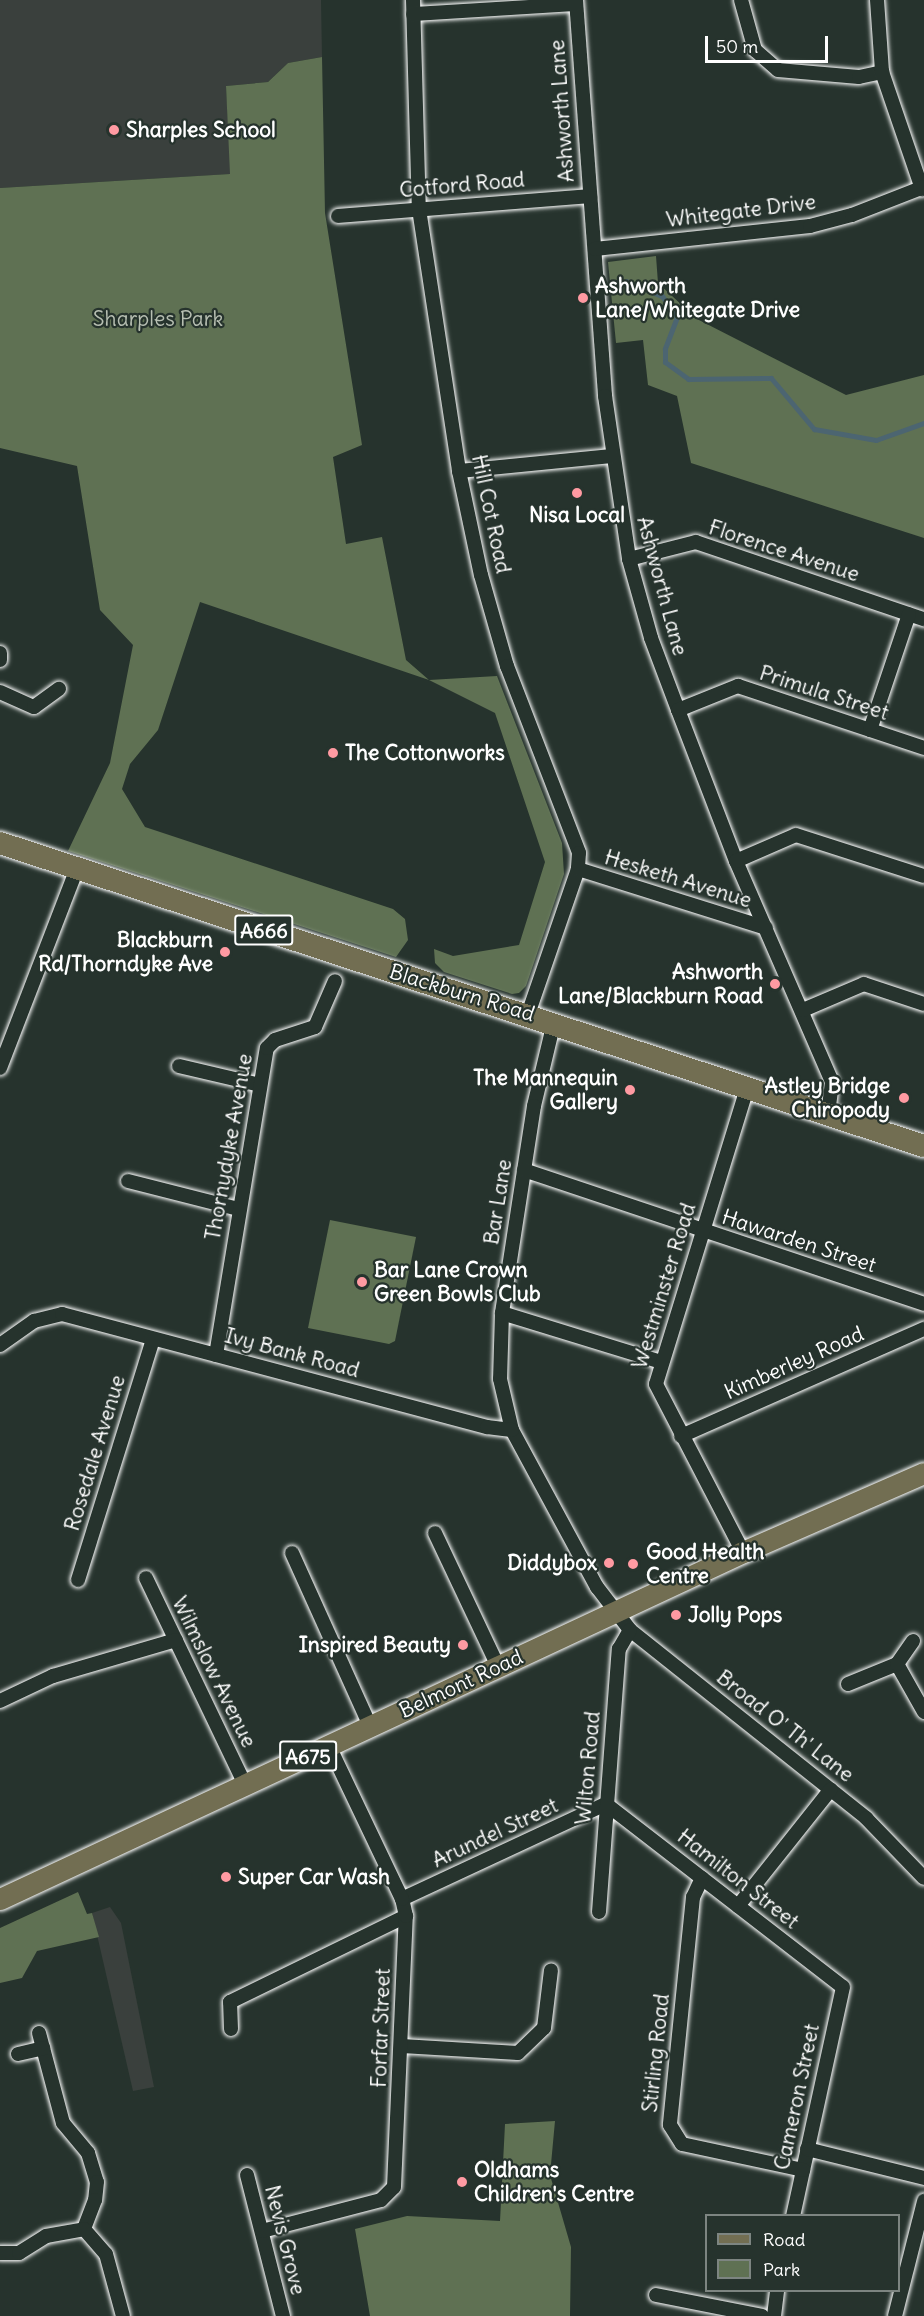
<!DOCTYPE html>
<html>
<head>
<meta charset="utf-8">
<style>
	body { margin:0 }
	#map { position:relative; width:924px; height:2316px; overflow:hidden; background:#26332d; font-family:Delius,sans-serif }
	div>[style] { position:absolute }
	.built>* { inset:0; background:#3a403d }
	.green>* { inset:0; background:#5f7153 }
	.stream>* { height:5px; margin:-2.5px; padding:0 2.5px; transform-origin:2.5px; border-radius:2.5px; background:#4c6571 }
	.roads { filter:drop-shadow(0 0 2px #fff) drop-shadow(0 0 2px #fff) }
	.minor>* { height:14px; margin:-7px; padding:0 7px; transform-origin:7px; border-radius:7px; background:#26332d }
	.primary>* { height:21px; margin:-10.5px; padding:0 10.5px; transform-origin:10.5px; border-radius:10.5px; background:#726e52 }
	.trunk>* { height:22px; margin:-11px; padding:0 11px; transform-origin:11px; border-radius:11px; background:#726e52 }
	.dots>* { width:16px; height:16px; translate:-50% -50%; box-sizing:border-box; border:3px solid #26332d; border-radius:50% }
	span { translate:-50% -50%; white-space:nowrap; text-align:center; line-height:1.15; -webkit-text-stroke:4.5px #26332d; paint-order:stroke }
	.shield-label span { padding:2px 4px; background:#26332d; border:2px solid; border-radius:4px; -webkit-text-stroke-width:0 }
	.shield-label { font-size:20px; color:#fff; font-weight:700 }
	.street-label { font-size:21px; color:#fff }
	.poi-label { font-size:21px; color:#fff; font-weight:700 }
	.left { translate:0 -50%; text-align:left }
	.right { translate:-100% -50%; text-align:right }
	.park-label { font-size:21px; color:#b7bfb2 }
	.legend { position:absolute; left:705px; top:2214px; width:195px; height:78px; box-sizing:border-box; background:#26332d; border:2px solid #7d8581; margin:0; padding:8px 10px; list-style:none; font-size:18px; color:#fff }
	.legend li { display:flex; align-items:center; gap:12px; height:30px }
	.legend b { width:30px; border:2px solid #7d8581 }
	.scale { position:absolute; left:705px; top:36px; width:123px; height:27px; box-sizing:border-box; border:3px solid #fff; border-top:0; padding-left:8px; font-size:18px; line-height:21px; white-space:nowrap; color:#fff; -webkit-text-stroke:4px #26332d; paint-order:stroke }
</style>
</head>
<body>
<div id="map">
	<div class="built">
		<div style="clip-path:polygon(0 0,321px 0,322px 57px,288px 63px,268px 82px,226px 86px,231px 174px,0 188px)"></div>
		<div style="clip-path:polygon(110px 1907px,121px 1923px,154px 2087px,133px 2091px,92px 1913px)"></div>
	</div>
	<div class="green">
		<div style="clip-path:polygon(322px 57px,325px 213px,362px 445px,333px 457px,346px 544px,382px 537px,406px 660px,429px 680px,497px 676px,562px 843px,564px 874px,526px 986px,519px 993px,512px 994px,444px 972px,435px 963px,434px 949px,453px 956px,519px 945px,545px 862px,495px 713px,429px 680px,200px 602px,158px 730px,130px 764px,122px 789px,145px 827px,393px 909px,405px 919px,408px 940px,396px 957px,68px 851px,110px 763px,133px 645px,100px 610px,77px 466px,0 448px,0 188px,230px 174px,226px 86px,268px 82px,288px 63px)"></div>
		<div style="clip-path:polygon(656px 256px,658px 283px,697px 319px,846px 395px,924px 375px,924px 538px,691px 463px,677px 396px,648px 385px,643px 340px,616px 343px,608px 262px)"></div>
		<div style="clip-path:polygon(330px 1220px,416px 1237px,395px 1341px,389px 1344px,308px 1328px)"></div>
		<div style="clip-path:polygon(78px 1892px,87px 1914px,92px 1913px,99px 1937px,37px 1951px,22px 1978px,0 1983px,0 1928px)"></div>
		<div style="clip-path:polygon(555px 2121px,550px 2175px,571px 2247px,570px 2316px,370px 2316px,355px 2229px,407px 2216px,500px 2221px,505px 2124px)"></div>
	</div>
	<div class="stream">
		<div style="left:626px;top:281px;width:39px;rotate:23deg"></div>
		<div style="left:662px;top:296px;width:26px;rotate:54deg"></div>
		<div style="left:677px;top:317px;width:34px;rotate:111deg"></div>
		<div style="left:665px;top:349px;width:13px;rotate:90deg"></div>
		<div style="left:665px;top:362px;width:29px;rotate:36deg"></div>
		<div style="left:688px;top:379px;width:83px;rotate:-0.7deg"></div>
		<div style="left:771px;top:378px;width:67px;rotate:49.9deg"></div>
		<div style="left:814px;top:429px;width:63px;rotate:10.1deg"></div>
		<div style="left:876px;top:440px;width:51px;rotate:-19.5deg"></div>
	</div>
	<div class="roads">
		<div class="minor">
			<div style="left:413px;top:0;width:209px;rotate:88.4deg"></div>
			<div style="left:419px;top:209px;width:265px;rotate:81.3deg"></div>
			<div style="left:459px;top:471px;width:106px;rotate:78.1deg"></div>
			<div style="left:481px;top:575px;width:95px;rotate:74.1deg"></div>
			<div style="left:507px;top:666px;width:200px;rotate:68.9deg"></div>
			<div style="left:579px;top:853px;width:16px;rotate:94deg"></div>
			<div style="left:578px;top:869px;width:153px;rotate:109deg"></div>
			<div style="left:576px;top:0;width:397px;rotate:85.8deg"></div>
			<div style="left:605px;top:396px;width:165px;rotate:81.6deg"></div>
			<div style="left:629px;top:559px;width:82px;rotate:74.4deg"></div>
			<div style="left:651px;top:638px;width:77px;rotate:69.4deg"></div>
			<div style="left:678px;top:710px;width:162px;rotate:69deg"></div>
			<div style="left:736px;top:861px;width:241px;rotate:66.5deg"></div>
			<div style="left:832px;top:1082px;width:32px;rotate:97deg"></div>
			<div style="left:741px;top:0;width:52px;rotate:74.4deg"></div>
			<div style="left:755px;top:50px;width:30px;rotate:41deg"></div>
			<div style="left:778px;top:70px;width:81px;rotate:4.9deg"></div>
			<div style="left:859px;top:77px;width:24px;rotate:-12deg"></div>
			<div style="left:877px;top:0;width:72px;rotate:86deg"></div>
			<div style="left:882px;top:72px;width:124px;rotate:71.1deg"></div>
			<div style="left:413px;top:14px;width:163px;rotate:-3.5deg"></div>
			<div style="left:338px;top:216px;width:253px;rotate:-4.5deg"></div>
			<div style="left:595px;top:249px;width:216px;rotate:-6.1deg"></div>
			<div style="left:810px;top:226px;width:43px;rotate:-14.7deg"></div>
			<div style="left:852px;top:215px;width:77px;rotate:-21.3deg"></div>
			<div style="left:459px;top:471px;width:154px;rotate:-5.6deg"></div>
			<div style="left:629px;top:559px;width:69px;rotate:-14.2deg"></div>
			<div style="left:696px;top:542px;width:241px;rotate:18.7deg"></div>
			<div style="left:0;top:653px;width:7px;rotate:90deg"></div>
			<div style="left:0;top:692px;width:37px;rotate:24deg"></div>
			<div style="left:34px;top:707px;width:31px;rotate:-36deg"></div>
			<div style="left:678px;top:710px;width:65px;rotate:-21.8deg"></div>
			<div style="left:738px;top:686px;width:196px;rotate:18.4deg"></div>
			<div style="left:870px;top:730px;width:122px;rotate:-71.4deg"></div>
			<div style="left:736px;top:861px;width:65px;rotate:-23.4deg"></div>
			<div style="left:796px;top:835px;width:134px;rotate:17.8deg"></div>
			<div style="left:578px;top:869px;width:197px;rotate:17.4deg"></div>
			<div style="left:803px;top:1010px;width:66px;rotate:-23.1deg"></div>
			<div style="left:864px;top:984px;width:63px;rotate:18.4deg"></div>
			<div style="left:554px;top:1022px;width:86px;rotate:103.4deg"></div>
			<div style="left:534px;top:1106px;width:209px;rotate:98.8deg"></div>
			<div style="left:502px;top:1313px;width:66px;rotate:91.7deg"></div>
			<div style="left:500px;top:1379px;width:52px;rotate:76.8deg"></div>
			<div style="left:512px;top:1430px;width:179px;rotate:61.6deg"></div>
			<div style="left:597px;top:1587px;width:54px;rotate:52.5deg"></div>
			<div style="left:630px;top:1630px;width:302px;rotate:38.5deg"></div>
			<div style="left:866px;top:1818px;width:83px;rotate:46deg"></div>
			<div style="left:179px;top:1066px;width:83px;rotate:13.2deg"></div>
			<div style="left:0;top:1068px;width:211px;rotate:-68.9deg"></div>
			<div style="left:524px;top:1170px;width:422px;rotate:18.5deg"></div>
			<div style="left:128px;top:1181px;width:114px;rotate:14.2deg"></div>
			<div style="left:502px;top:1313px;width:166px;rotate:17.1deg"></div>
			<div style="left:0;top:1345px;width:42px;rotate:-35.2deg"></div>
			<div style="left:34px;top:1321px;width:29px;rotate:-14deg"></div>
			<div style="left:62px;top:1314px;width:440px;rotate:14.9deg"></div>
			<div style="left:487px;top:1427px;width:25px;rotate:7deg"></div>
			<div style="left:216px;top:1355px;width:311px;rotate:-80.6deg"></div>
			<div style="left:267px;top:1048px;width:11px;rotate:-45deg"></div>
			<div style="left:275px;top:1040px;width:42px;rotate:-18deg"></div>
			<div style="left:315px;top:1027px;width:50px;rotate:-66.5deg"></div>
			<div style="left:681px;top:1436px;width:266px;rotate:-23.8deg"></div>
			<div style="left:435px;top:1533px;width:147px;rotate:64.7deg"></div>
			<div style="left:743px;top:1552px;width:189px;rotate:-117.4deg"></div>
			<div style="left:656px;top:1384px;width:310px;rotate:-72.9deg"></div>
			<div style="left:292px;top:1553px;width:190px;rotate:65.7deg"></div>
			<div style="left:146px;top:1578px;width:229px;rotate:64.4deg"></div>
			<div style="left:78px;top:1580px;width:252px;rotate:-72.7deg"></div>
			<div style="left:897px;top:1664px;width:55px;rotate:60.6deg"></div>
			<div style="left:848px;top:1684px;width:53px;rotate:-22.2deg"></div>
			<div style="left:897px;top:1664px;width:28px;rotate:-55deg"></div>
			<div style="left:0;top:1701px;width:59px;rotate:-25.3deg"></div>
			<div style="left:53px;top:1676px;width:128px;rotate:-16.3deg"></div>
			<div style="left:606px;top:1804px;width:299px;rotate:37.7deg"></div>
			<div style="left:843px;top:1987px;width:234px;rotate:102.3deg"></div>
			<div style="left:702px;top:1878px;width:21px;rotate:115deg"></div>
			<div style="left:693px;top:1897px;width:229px;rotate:95.8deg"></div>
			<div style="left:670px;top:2125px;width:22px;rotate:58deg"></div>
			<div style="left:682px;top:2144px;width:124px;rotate:12.1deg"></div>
			<div style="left:402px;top:1899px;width:225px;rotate:-25deg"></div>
			<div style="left:738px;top:1906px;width:149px;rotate:-51.5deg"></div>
			<div style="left:599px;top:1912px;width:264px;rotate:-85.7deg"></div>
			<div style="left:619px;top:1649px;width:22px;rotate:-60deg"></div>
			<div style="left:231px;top:2029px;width:27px;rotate:-92deg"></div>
			<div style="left:230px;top:2002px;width:196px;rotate:-26deg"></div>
			<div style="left:39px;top:2033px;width:93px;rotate:75.1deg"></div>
			<div style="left:63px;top:2123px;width:39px;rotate:50deg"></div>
			<div style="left:88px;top:2153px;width:30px;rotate:73deg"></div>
			<div style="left:97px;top:2182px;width:18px;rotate:96deg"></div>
			<div style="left:95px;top:2200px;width:31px;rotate:111deg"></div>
			<div style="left:402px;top:2046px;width:116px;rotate:3.5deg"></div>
			<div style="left:518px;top:2053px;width:36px;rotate:-44deg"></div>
			<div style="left:544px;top:2028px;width:58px;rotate:-83.1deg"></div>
			<div style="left:18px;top:2054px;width:26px;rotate:-13deg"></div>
			<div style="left:807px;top:2149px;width:121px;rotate:13.9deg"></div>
			<div style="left:247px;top:2175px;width:146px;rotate:75.7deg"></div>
			<div style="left:262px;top:2231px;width:123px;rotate:-14.6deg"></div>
			<div style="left:381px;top:2200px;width:18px;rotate:-45deg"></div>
			<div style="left:394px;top:2187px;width:271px;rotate:-87.5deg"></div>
			<div style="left:406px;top:1916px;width:17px;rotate:-103deg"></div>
			<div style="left:402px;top:1899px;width:170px;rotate:-115.5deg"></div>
			<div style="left:0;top:2253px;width:19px"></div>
			<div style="left:19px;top:2253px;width:32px;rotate:-32deg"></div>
			<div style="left:46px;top:2236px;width:39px;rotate:-10deg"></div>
			<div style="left:84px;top:2229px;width:33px;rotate:49deg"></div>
			<div style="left:106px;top:2254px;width:64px;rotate:74.7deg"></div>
			<div style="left:656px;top:2295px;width:108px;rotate:11.2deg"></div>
			<div style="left:774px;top:2316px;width:26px;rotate:-83deg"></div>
			<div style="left:895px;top:2316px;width:119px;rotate:-75.8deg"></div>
		</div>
		<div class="primary">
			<div style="left:0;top:1899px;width:820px;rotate:-25.03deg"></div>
			<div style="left:743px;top:1552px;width:197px;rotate:-23.6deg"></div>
		</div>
		<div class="trunk">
			<div style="left:0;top:843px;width:972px;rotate:18.16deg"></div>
		</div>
	</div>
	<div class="dots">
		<div style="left:114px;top:130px;background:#ff9aa2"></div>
		<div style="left:583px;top:298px;background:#ff9aa2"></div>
		<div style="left:577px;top:493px;background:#ff9aa2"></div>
		<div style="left:333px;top:753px;background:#ff9aa2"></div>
		<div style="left:225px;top:952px;background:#ff9aa2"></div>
		<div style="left:775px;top:984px;background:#ff9aa2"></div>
		<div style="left:630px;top:1090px;background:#ff9aa2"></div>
		<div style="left:904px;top:1098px;background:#ff9aa2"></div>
		<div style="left:362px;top:1282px;background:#ff9aa2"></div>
		<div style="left:609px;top:1563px;background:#ff9aa2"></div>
		<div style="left:633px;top:1564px;background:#ff9aa2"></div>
		<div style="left:676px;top:1615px;background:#ff9aa2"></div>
		<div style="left:463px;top:1645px;background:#ff9aa2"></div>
		<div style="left:226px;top:1877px;background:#ff9aa2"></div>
		<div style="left:462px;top:2182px;background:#ff9aa2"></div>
	</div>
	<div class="shield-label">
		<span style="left:264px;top:930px">A666</span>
		<span style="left:308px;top:1756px">A675</span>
	</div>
	<div class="street-label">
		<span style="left:562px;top:111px;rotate:-94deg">Ashworth Lane</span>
		<span style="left:462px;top:185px;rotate:-5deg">Cotford Road</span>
		<span style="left:741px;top:211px;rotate:-7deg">Whitegate Drive</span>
		<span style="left:491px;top:514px;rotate:78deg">Hill Cot Road</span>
		<span style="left:784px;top:551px;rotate:18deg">Florence Avenue</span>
		<span style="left:662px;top:586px;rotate:75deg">Ashworth Lane</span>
		<span style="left:824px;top:693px;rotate:18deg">Primula Street</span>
		<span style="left:678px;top:879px;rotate:17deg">Hesketh Avenue</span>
		<span style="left:462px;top:993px;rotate:17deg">Blackburn Road</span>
		<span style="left:229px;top:1147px;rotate:-80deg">Thornydyke Avenue</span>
		<span style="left:498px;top:1202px;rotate:-81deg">Bar Lane</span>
		<span style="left:799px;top:1241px;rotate:18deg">Hawarden Street</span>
		<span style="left:664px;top:1286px;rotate:-73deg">Westminster Road</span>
		<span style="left:292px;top:1353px;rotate:15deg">Ivy Bank Road</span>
		<span style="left:794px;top:1363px;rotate:-24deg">Kimberley Road</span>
		<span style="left:95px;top:1453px;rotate:-73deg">Rosedale Avenue</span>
		<span style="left:214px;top:1672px;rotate:64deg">Wilmslow Avenue</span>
		<span style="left:461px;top:1684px;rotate:-25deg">Belmont Road</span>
		<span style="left:785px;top:1726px;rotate:38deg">Broad O' Th' Lane</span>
		<span style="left:588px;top:1768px;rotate:-85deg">Wilton Road</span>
		<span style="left:495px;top:1833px;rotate:-25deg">Arundel Street</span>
		<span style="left:738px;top:1879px;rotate:38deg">Hamilton Street</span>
		<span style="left:381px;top:2028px;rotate:-88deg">Forfar Street</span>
		<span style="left:656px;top:2053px;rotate:-84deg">Stirling Road</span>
		<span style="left:797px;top:2097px;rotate:-78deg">Cameron Street</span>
		<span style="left:285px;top:2240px;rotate:76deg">Nevis Grove</span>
	</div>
	<div class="poi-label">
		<span class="left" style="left:126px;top:130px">Sharples School</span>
		<span class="left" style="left:595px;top:298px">Ashworth<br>Lane/Whitegate Drive</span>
		<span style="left:577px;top:515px">Nisa Local</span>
		<span class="left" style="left:345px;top:753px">The Cottonworks</span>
		<span class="right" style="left:213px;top:952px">Blackburn<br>Rd/Thorndyke Ave</span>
		<span class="right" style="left:763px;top:984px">Ashworth<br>Lane/Blackburn Road</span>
		<span class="right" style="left:618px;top:1090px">The Mannequin<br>Gallery</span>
		<span class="right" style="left:890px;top:1098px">Astley Bridge<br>Chiropody</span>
		<span class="left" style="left:374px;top:1282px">Bar Lane Crown<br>Green Bowls Club</span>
		<span class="left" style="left:646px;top:1564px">Good Health<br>Centre</span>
		<span class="right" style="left:597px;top:1563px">Diddybox</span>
		<span class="left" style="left:688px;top:1615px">Jolly Pops</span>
		<span class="right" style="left:451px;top:1645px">Inspired Beauty</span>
		<span class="left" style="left:238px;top:1877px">Super Car Wash</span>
		<span class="left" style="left:474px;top:2182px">Oldhams<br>Children's Centre</span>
	</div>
	<div class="park-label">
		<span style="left:158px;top:319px">Sharples Park</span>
	</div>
	<ul class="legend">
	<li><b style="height:8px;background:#726e52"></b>Road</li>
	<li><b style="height:16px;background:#5f7153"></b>Park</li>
	</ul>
	<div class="scale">50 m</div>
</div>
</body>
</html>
